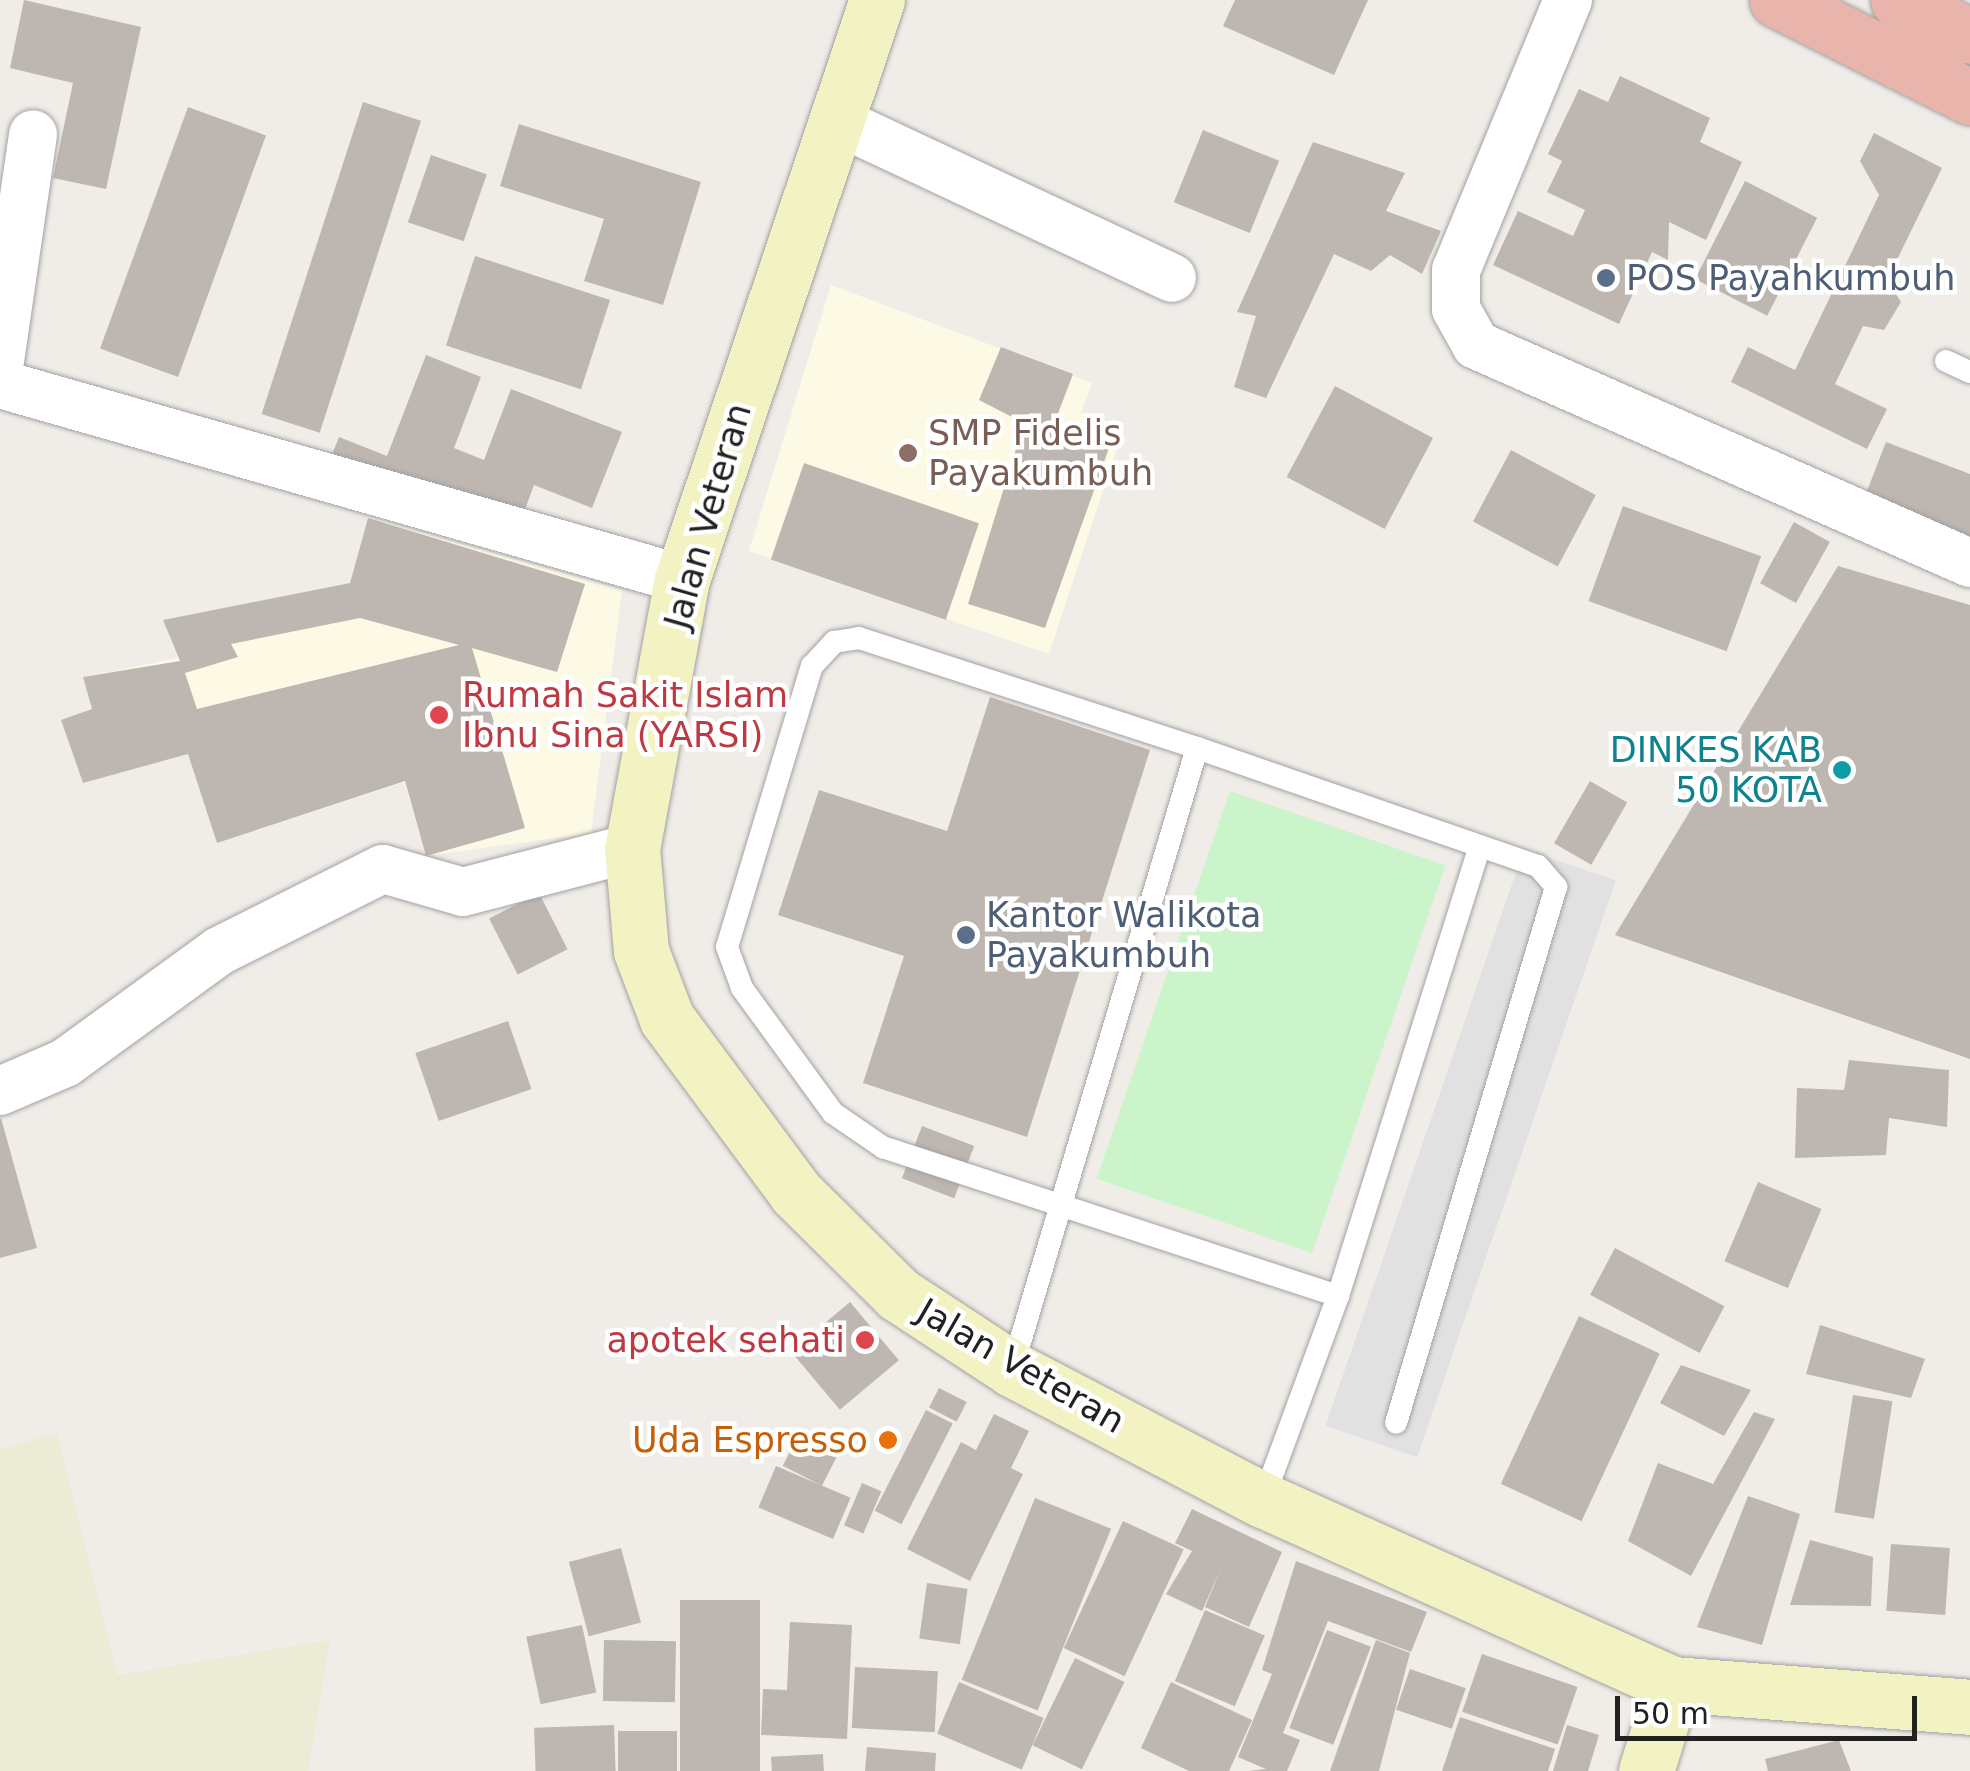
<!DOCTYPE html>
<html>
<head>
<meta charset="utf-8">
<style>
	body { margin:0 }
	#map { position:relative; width:1970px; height:1771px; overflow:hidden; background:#f0ede8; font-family:"DejaVu Sans",sans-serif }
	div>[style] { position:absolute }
	.education>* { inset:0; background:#fcfae5 }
	.farmland>* { inset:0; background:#ececd6 }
	.park>* { inset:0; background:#cbf4cb; transform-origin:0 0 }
	.parking>* { inset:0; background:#e1e1e1; transform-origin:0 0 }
	.building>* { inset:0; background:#bdb6b1; transform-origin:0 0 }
	.roads { filter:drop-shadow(0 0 2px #a2a2a2) drop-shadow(0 0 2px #a2a2a2) }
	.service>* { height:22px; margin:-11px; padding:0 11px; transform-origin:11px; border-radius:11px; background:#fff }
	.minor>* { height:48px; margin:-24px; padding:0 24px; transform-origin:24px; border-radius:24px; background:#fff }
	.secondary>* { height:55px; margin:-27.5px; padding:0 27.5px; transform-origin:27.5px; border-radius:27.5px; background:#f3f2c3 }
	.trunk>* { height:55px; margin:-27.5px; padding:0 27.5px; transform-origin:27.5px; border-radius:27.5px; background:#e8b4ab }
	.dots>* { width:28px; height:28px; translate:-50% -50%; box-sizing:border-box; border:5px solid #fff; border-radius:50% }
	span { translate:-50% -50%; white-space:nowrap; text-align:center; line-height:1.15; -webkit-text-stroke:9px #fff; paint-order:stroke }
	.service-label { font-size:35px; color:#4e5e75 }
	.left { translate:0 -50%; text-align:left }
	.education-label { font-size:35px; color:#785e54 }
	.street-label { font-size:35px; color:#212121 }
	.health-label { font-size:35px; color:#be3a42 }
	.right { translate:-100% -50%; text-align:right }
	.culture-label { font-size:35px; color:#0d838f }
	.food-label { font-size:35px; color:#c56008 }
	.scale { position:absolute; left:1615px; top:1696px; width:302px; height:45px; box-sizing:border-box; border:5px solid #212121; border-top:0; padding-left:12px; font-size:30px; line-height:35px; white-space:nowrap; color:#212121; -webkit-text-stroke:8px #fff; paint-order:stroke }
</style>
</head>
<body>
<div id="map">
	<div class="education">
		<div style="clip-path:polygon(831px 285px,1092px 383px,1081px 413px,1124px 427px,1049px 654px,749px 551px)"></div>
		<div style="clip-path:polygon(368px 518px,622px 590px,591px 833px,426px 856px,404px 782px,217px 843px,188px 754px,83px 783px,61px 720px,92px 709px,83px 677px,178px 658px,163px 620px,350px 583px)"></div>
	</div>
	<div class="farmland">
		<div style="clip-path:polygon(57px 1433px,117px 1675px,330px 1640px,308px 1771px,0 1771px,0 1449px)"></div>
	</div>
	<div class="park">
		<div style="left:1230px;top:791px;width:228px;height:410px;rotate:19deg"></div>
	</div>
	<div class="parking">
		<div style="left:1524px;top:849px;width:97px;height:610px;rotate:19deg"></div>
	</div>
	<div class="building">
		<div style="clip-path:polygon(24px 0,141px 27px,106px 189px,53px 178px,73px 83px,10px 68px)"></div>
		<div style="clip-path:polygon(1235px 0,1368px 0,1334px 75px,1223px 26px)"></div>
		<div style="clip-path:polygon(1620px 76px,1710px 118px,1700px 142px,1742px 162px,1706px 240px,1669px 222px,1668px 260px,1652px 252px,1619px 324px,1493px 265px,1518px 211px,1573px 236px,1585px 210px,1547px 192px,1562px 161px,1548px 154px,1579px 89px,1608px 102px)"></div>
		<div style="left:363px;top:102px;width:61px;height:328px;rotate:18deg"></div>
		<div style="left:188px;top:107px;width:83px;height:257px;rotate:20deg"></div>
		<div style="clip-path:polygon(519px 124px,701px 182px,663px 305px,584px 281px,604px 219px,500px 186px)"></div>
		<div style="left:1203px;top:130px;width:82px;height:78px;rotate:22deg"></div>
		<div style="clip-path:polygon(1874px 133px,1942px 168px,1887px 280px,1901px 302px,1884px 330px,1863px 326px,1835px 384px,1887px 409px,1867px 449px,1731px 382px,1748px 347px,1795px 370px,1879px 195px,1860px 161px)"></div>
		<div style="clip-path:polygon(1313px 142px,1405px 173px,1386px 211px,1441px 231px,1422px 274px,1390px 255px,1371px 271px,1334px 254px,1266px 398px,1234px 387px,1256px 316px,1237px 312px)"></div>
		<div style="left:431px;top:155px;width:59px;height:71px;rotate:19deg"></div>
		<div style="left:1745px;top:181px;width:81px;height:110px;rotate:27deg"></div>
		<div style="left:475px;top:256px;width:142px;height:94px;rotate:18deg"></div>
		<div style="clip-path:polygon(1001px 347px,1073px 374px,1051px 432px,1109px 448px,1045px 628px,968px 604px,1024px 423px,979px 400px)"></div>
		<div style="clip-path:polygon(426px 355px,481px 377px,454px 448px,484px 460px,511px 389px,622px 432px,592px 508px,534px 485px,517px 531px,331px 457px,339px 437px,387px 456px)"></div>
		<div style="left:1335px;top:386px;width:111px;height:103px;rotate:28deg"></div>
		<div style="clip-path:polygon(1886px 442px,1970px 474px,1970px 552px,1860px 509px)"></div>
		<div style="left:1511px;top:450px;width:96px;height:81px;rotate:28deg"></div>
		<div style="left:804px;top:463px;width:185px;height:102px;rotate:19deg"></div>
		<div style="left:1623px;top:506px;width:147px;height:101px;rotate:20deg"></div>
		<div style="clip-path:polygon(evenodd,368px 518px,585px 584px,557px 672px,472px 648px,525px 828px,426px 856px,405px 781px,217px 843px,188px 754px,83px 783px,61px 720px,92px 709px,83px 677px,180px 661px,163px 620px,350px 583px,368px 518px,360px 618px,459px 645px,197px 709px,185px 673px,238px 657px,231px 644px,360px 618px)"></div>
		<div style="left:1794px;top:522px;width:41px;height:70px;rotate:29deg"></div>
		<div style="clip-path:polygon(1838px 566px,1970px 605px,1970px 1059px,1615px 935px)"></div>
		<div style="clip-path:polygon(990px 697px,1150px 750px,1027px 1137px,863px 1083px,904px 956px,778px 915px,819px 790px,947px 831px)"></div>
		<div style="left:1590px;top:781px;width:43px;height:72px;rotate:30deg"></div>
		<div style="left:539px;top:893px;width:63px;height:56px;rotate:63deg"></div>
		<div style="left:508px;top:1021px;width:72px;height:98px;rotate:71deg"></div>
		<div style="clip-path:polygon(1849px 1060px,1949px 1070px,1947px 1127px,1889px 1118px,1886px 1155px,1795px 1158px,1797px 1088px,1844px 1090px)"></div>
		<div style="clip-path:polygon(1px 1118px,37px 1248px,0 1258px,0 1119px)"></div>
		<div style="left:922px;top:1126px;width:56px;height:56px;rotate:21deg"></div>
		<div style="left:1758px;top:1182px;width:69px;height:86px;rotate:23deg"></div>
		<div style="left:1615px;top:1248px;width:124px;height:53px;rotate:28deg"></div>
		<div style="left:850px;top:1302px;width:76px;height:77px;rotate:50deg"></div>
		<div style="left:1579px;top:1316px;width:89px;height:185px;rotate:25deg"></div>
		<div style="clip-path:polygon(1820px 1325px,1925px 1359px,1911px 1398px,1806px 1374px)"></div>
		<div style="clip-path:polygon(1681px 1365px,1751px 1390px,1724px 1436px,1660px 1403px)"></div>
		<div style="left:939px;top:1388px;width:31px;height:22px;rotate:27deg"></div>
		<div style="left:1853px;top:1395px;width:40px;height:119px;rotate:9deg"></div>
		<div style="left:926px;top:1410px;width:30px;height:113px;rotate:27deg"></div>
		<div style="clip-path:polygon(1754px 1412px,1775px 1419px,1691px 1576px,1628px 1541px,1658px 1463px,1713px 1484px)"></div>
		<div style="clip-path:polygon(994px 1414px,1029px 1431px,1011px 1468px,1023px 1474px,970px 1581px,907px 1549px,961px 1442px,976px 1450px)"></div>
		<div style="left:800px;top:1432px;width:44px;height:38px;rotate:27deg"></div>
		<div style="left:776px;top:1466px;width:81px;height:45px;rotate:23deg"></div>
		<div style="left:862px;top:1483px;width:21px;height:46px;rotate:23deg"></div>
		<div style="clip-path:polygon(1748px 1496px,1800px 1514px,1762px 1645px,1697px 1627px)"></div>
		<div style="left:1035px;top:1498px;width:82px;height:196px;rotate:22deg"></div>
		<div style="clip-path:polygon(1192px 1509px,1282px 1552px,1249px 1627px,1205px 1607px,1222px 1566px,1202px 1611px,1166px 1594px,1192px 1551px,1175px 1543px)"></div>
		<div style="left:1123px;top:1521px;width:67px;height:140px;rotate:25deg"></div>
		<div style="clip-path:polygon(1810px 1540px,1873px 1557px,1871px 1606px,1790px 1605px)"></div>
		<div style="left:1891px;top:1544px;width:59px;height:67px;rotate:4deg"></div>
		<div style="left:621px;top:1548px;width:77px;height:54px;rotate:75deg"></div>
		<div style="clip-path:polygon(1296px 1561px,1427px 1612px,1411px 1652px,1328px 1621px,1283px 1733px,1300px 1740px,1287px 1771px,1248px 1771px,1266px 1769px,1238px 1757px,1272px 1674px,1262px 1670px)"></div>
		<div style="left:927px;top:1583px;width:41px;height:56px;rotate:8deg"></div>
		<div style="left:680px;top:1600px;width:80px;height:171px"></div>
		<div style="left:1205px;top:1610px;width:65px;height:77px;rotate:23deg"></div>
		<div style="clip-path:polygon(790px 1622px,852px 1625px,847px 1739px,761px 1735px,763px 1689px,787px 1690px)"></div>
		<div style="left:582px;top:1625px;width:69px;height:57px;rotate:78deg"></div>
		<div style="left:1327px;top:1630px;width:47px;height:105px;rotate:21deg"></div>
		<div style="left:604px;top:1640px;width:72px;height:61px;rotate:1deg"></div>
		<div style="clip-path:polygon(1376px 1640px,1410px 1653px,1379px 1771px,1330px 1771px)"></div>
		<div style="left:1482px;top:1654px;width:101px;height:61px;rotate:19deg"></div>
		<div style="left:1075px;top:1658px;width:55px;height:97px;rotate:26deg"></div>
		<div style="left:855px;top:1667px;width:83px;height:61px;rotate:3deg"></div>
		<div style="left:1410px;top:1669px;width:59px;height:43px;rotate:19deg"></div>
		<div style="left:959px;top:1682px;width:92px;height:56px;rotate:23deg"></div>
		<div style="clip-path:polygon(1171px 1682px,1252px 1720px,1229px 1771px,1189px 1771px,1141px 1748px)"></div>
		<div style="clip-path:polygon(1460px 1717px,1555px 1749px,1548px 1771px,1442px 1771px)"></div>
		<div style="left:614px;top:1725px;width:46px;height:80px;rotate:88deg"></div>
		<div style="clip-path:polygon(1567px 1725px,1599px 1735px,1588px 1771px,1553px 1771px)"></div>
		<div style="left:618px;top:1731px;width:59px;height:40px"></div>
		<div style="clip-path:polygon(1839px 1740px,1851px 1771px,1768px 1771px,1765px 1759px)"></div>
		<div style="clip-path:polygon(867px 1747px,936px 1753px,935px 1771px,865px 1771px)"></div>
		<div style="left:823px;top:1754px;width:17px;height:52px;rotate:87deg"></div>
	</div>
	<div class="roads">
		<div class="service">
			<div style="left:1946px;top:361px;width:26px;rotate:25deg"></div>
			<div style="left:1338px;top:1296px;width:478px;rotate:-161.9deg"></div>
			<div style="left:884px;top:1148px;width:62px;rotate:-145.5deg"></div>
			<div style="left:833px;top:1113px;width:155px;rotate:-126.1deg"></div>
			<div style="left:742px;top:988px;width:44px;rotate:-110.1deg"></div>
			<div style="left:727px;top:947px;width:294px;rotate:-73.2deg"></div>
			<div style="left:812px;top:666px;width:33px;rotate:-47deg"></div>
			<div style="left:834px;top:642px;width:25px;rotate:-9deg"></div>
			<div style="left:859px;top:638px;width:355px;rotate:18deg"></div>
			<div style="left:1197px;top:748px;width:361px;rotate:19.1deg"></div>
			<div style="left:1538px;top:866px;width:28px;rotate:49deg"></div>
			<div style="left:1556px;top:887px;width:559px;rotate:106.62deg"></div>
			<div style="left:1012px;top:1369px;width:648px;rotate:-73.41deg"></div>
			<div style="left:1263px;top:1500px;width:217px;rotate:-69.8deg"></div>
			<div style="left:1338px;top:1296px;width:471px;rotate:-72.5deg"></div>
		</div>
		<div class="minor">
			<div style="left:1568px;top:0;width:292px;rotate:112.5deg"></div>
			<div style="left:1456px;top:270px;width:39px;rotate:90deg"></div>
			<div style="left:1456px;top:309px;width:41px;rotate:60.9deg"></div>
			<div style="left:1476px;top:345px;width:540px;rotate:23.81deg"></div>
			<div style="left:835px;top:120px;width:372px;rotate:25.1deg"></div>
			<div style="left:0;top:361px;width:229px;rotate:-81.7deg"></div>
			<div style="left:0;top:384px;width:709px;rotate:15.96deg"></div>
			<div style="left:0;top:1091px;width:71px;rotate:-23.3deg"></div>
			<div style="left:65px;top:1063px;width:190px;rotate:-36deg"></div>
			<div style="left:219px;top:951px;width:183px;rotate:-26.6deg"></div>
			<div style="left:383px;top:869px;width:83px;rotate:16deg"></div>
			<div style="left:463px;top:892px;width:175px;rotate:-14.6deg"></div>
		</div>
		<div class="secondary">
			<div style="left:877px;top:0;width:611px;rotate:108.61deg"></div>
			<div style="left:682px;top:579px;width:274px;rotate:100.5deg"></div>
			<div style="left:632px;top:848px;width:103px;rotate:85deg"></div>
			<div style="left:641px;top:951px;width:73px;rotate:69.1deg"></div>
			<div style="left:667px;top:1019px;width:217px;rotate:53.4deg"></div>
			<div style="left:796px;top:1193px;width:144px;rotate:44.7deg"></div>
			<div style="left:898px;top:1294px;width:136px;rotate:33.3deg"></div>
			<div style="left:1012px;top:1369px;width:283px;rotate:27.6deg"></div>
			<div style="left:1263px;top:1500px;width:449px;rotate:24.2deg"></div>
			<div style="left:1673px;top:1684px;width:298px;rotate:4.4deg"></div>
			<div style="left:1646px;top:1771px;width:91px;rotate:-72.8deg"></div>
		</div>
		<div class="trunk">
			<div style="left:1777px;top:0;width:216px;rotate:26.7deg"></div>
			<div style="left:1898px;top:0;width:80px;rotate:26.6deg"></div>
		</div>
	</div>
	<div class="dots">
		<div style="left:1606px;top:278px;background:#5c6f8a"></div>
		<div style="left:908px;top:453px;background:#8d6e63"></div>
		<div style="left:439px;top:715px;background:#e0444e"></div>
		<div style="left:1842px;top:770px;background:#0f9aa8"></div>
		<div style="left:966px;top:935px;background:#5c6f8a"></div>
		<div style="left:865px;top:1340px;background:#e0444e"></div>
		<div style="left:888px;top:1440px;background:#e8710a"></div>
	</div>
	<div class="service-label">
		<span class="left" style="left:1626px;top:278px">POS Payahkumbuh</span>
		<span class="left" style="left:986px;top:935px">Kantor Walikota<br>Payakumbuh</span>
	</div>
	<div class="education-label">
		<span class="left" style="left:928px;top:453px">SMP Fidelis<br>Payakumbuh</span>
	</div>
	<div class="street-label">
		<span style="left:708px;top:516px;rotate:-74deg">Jalan Veteran</span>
		<span style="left:1021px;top:1366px;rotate:30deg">Jalan Veteran</span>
	</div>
	<div class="health-label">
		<span class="left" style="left:462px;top:715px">Rumah Sakit Islam<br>Ibnu Sina (YARSI)</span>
		<span class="right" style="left:845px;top:1340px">apotek sehati</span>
	</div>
	<div class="culture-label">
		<span class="right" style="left:1822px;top:770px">DINKES KAB<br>50 KOTA</span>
	</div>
	<div class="food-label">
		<span class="right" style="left:868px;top:1440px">Uda Espresso</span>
	</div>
	<div class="scale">50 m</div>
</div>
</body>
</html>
